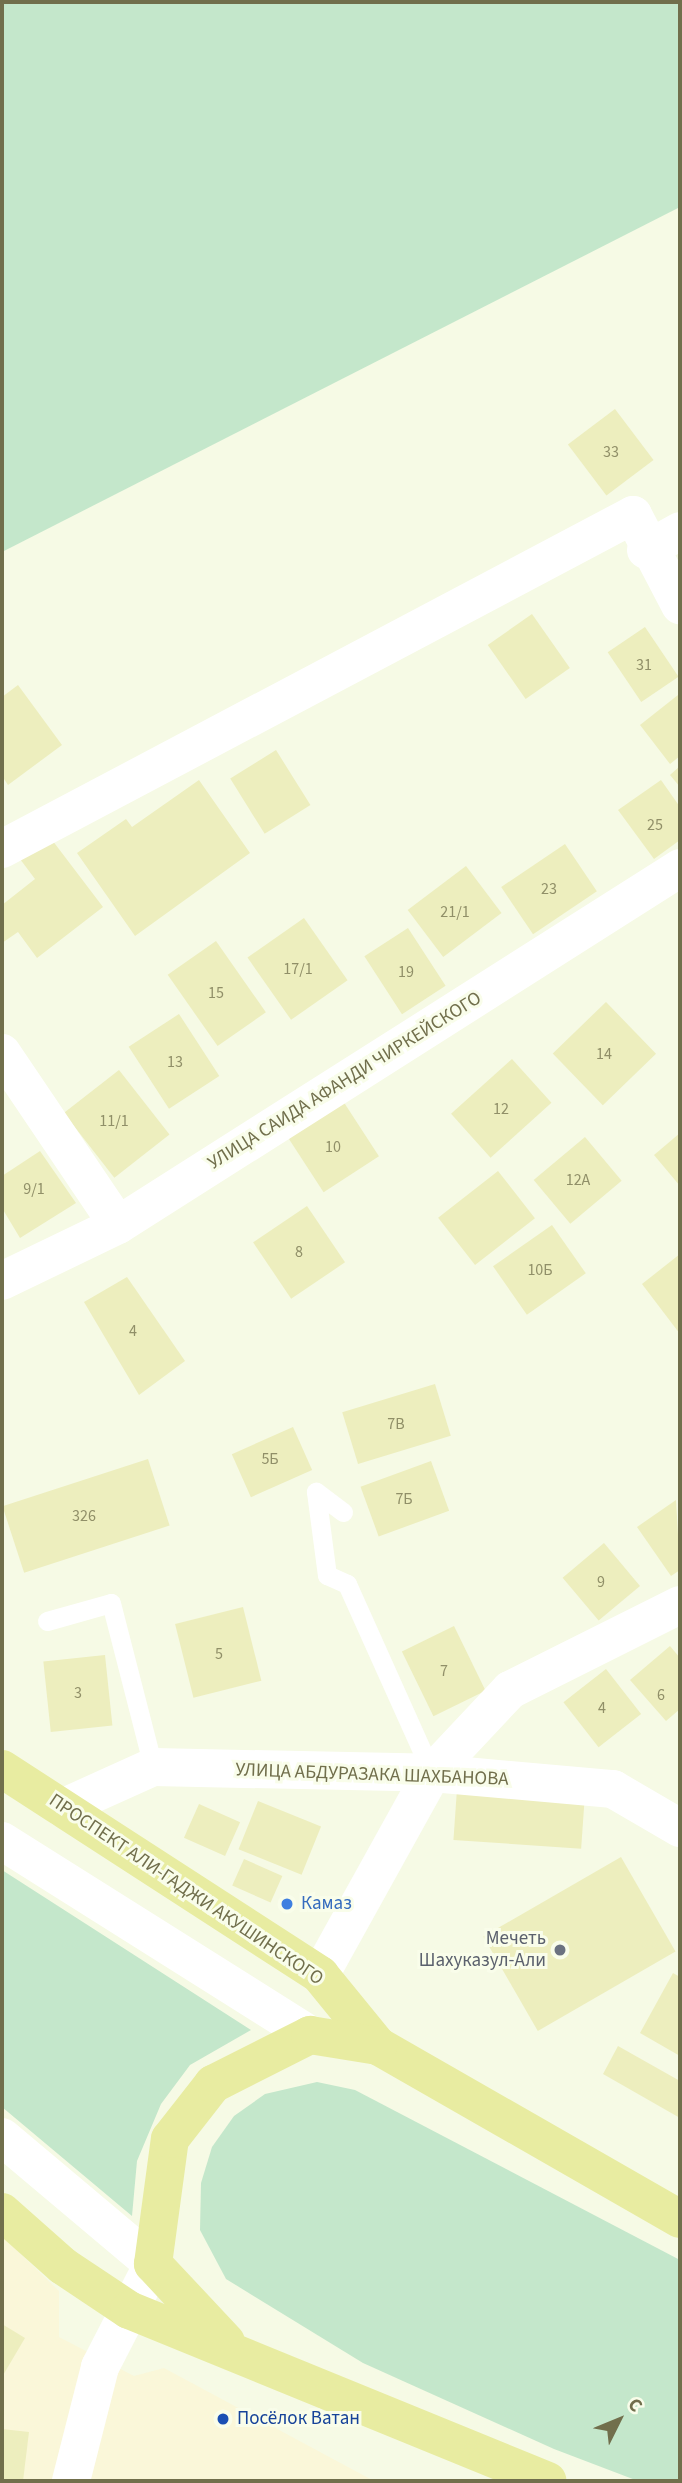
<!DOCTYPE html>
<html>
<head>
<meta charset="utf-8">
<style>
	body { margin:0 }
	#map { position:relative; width:682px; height:2483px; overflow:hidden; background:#f6fae5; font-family:"Source Sans 3",sans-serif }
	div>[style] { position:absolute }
	.commercial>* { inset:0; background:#faf7d9 }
	.green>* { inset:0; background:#c4e7cb }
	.building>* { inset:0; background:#edeebe; transform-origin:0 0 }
	.service>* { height:19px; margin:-9.5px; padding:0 9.5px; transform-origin:9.5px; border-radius:9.5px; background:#fff }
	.minor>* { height:38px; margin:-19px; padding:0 19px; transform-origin:19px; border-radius:19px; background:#fff }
	.secondary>* { height:38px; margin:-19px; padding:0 19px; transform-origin:19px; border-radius:19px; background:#fff }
	.trunk>* { height:38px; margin:-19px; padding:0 19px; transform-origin:19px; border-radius:19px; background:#e8eca1 }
	.dots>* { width:19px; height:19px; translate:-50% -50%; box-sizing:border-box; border:4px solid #f9fdea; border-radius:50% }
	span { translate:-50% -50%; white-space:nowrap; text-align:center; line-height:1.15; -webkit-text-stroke:6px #f9fdea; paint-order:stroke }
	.number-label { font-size:16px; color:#908f68 }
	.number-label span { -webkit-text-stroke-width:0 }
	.street-label { font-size:19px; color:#716f4c }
	.shop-label { font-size:19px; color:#366cbe }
	.left { translate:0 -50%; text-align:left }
	.worship-label { font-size:19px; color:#5b616d }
	.right { translate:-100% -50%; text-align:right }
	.transit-label { font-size:19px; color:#164399 }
	.frame { position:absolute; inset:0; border:4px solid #716f4c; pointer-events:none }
	.north { position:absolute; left:584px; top:2385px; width:70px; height:70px; -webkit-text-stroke:5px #f9fdea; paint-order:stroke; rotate:47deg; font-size:19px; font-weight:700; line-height:28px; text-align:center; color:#716f4c }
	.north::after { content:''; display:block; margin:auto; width:24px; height:32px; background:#716f4c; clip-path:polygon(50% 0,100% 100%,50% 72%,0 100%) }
</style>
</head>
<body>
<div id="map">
	<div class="commercial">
		<div style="clip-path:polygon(2px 2236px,59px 2291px,59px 2337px,134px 2376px,164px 2368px,374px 2481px,2px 2481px)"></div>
	</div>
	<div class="green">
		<div style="clip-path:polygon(2px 2px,680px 2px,680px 207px,2px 552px)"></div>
		<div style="clip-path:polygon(2px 1870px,251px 2030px,190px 2065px,161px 2104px,137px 2161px,132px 2216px,2px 2107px)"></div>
		<div style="clip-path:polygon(317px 2082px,355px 2090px,680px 2260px,680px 2481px,638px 2481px,554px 2449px,363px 2363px,226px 2279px,200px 2230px,201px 2183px,212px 2147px,234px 2116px,265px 2094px)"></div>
	</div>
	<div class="building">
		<div style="left:615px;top:409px;width:64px;height:59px;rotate:53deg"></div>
		<div style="left:532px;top:614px;width:66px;height:54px;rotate:55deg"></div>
		<div style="left:645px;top:627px;width:60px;height:45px;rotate:56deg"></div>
		<div style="clip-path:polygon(18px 685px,62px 745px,8px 785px,2px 776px,2px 697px)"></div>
		<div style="clip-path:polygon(678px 695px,680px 756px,670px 764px,640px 725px)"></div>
		<div style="left:276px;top:750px;width:65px;height:54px;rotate:58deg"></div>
		<div style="clip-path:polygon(680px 766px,680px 787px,670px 775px)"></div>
		<div style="clip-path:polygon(199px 780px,250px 853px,135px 936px,77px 853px,126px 819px,132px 827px)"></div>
		<div style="clip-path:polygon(661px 780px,680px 807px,680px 840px,654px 859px,618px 810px)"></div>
		<div style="clip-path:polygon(46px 832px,103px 907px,37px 958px,18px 932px,2px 943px,2px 905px,35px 879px,17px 855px)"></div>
		<div style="left:565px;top:844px;width:57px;height:77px;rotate:56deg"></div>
		<div style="left:466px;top:866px;width:59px;height:73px;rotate:53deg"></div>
		<div style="left:304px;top:918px;width:76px;height:69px;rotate:55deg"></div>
		<div style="left:408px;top:928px;width:69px;height:52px;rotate:57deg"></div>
		<div style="left:216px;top:941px;width:87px;height:59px;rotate:55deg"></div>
		<div style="left:606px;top:1002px;width:72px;height:74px;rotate:46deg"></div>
		<div style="left:179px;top:1014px;width:74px;height:60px;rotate:57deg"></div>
		<div style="left:512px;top:1059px;width:59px;height:82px;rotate:48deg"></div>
		<div style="left:119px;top:1070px;width:82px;height:70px;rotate:52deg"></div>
		<div style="left:343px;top:1101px;width:66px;height:66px;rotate:57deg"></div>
		<div style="clip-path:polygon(680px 1133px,680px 1186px,654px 1155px)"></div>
		<div style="left:585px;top:1137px;width:57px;height:67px;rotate:50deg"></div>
		<div style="clip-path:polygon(40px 1151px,76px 1203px,20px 1238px,2px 1208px,2px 1176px)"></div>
		<div style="left:498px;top:1171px;width:60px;height:76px;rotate:52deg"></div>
		<div style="left:307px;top:1206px;width:68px;height:65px;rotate:56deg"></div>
		<div style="left:552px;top:1225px;width:59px;height:72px;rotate:55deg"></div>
		<div style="clip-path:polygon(680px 1254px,680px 1334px,642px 1284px)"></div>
		<div style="clip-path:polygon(127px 1277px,185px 1361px,139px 1395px,84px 1302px)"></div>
		<div style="left:435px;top:1384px;width:54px;height:97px;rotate:73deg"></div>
		<div style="left:293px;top:1427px;width:47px;height:67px;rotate:66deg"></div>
		<div style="left:148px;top:1459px;width:70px;height:153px;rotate:72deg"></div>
		<div style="left:431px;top:1461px;width:53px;height:75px;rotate:70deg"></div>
		<div style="clip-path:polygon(676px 1500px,680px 1570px,671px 1576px,637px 1527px)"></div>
		<div style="left:604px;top:1543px;width:56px;height:54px;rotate:50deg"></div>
		<div style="left:243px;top:1607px;width:76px;height:70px;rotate:76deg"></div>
		<div style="left:454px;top:1626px;width:72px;height:58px;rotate:64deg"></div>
		<div style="clip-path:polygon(670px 1646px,680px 1658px,680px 1709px,666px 1721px,630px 1680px)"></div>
		<div style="left:105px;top:1655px;width:71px;height:62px;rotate:84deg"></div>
		<div style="left:606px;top:1669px;width:57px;height:54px;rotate:52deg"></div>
		<div style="left:457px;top:1789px;width:128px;height:51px;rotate:4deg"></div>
		<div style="left:258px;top:1801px;width:68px;height:52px;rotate:22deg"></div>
		<div style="left:199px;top:1804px;width:45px;height:37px;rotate:24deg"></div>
		<div style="left:621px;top:1857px;width:109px;height:159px;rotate:60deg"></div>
		<div style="left:244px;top:1859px;width:42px;height:29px;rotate:24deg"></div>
		<div style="clip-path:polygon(673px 1973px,680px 1977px,680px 2056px,640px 2033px)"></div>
		<div style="clip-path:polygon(618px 2046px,680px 2081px,680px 2118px,603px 2074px)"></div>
		<div style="clip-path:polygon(2px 2324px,25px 2338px,2px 2377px)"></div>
		<div style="clip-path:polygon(2px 2429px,29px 2432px,23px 2481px,2px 2481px)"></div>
	</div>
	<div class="service">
		<div style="left:343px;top:1512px;width:34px;rotate:-143deg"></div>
		<div style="left:316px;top:1492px;width:84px;rotate:82.5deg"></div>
		<div style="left:327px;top:1575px;width:22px;rotate:24deg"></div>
		<div style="left:347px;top:1584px;width:207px;rotate:65.8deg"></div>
		<div style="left:47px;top:1621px;width:66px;rotate:-15.7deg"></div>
		<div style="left:111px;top:1603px;width:169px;rotate:75.6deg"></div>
	</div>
	<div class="minor">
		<div style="left:646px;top:550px;width:39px;rotate:-29deg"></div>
		<div style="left:2px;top:849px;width:714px;rotate:-27.89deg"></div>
		<div style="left:633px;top:515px;width:102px;rotate:62.4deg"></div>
		<div style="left:2px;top:1053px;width:207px;rotate:56deg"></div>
		<div style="left:2px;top:1281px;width:129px;rotate:-25.8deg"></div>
		<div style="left:118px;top:1225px;width:666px;rotate:-32.42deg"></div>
		<div style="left:62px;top:1808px;width:100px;rotate:-24.3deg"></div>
		<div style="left:153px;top:1767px;width:279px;rotate:1.2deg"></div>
		<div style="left:432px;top:1773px;width:182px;rotate:5.1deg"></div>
		<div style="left:613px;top:1789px;width:78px;rotate:30.2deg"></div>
		<div style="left:320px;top:1975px;width:231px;rotate:-61deg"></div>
		<div style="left:432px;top:1773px;width:114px;rotate:-46.8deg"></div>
		<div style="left:510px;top:1690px;width:190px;rotate:-26.6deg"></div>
		<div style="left:71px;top:2481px;width:118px;rotate:-75.7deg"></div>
		<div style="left:100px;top:2367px;width:116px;rotate:-62.8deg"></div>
	</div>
	<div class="secondary">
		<div style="left:2px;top:1841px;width:364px;rotate:32.2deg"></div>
		<div style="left:2px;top:2137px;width:197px;rotate:40.1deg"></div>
	</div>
	<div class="trunk">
		<div style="left:2px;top:1769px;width:379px;rotate:32.9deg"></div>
		<div style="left:320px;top:1975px;width:92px;rotate:50.8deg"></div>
		<div style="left:378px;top:2046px;width:348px;rotate:29.8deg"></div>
		<div style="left:2px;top:2212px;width:81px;rotate:41.5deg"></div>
		<div style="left:63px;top:2266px;width:79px;rotate:33.7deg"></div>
		<div style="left:129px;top:2310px;width:452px;rotate:22.2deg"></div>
		<div style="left:226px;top:2342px;width:107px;rotate:-133.1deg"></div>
		<div style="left:153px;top:2264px;width:126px;rotate:-82.3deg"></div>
		<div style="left:170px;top:2139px;width:70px;rotate:-52deg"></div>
		<div style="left:213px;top:2084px;width:109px;rotate:-26.8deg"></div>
		<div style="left:310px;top:2035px;width:69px;rotate:9.2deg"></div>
	</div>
	<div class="dots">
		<div style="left:287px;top:1904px;background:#3f7fe0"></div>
		<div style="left:560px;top:1950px;background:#6b7280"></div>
		<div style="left:223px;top:2419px;background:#1a4fb4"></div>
	</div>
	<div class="number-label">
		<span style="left:611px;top:452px">33</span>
		<span style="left:644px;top:665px">31</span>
		<span style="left:655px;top:825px">25</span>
		<span style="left:549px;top:889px">23</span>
		<span style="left:455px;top:912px">21/1</span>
		<span style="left:298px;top:969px">17/1</span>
		<span style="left:406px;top:972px">19</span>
		<span style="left:216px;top:993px">15</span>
		<span style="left:604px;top:1054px">14</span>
		<span style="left:175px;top:1062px">13</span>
		<span style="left:501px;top:1109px">12</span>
		<span style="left:114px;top:1121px">11/1</span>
		<span style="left:333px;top:1147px">10</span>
		<span style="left:578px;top:1180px">12А</span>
		<span style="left:34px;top:1189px">9/1</span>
		<span style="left:299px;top:1252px">8</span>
		<span style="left:540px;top:1270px">10Б</span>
		<span style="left:133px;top:1331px">4</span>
		<span style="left:396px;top:1424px">7В</span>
		<span style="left:270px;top:1459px">5Б</span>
		<span style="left:404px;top:1499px">7Б</span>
		<span style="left:84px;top:1516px">326</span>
		<span style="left:601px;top:1582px">9</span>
		<span style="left:219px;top:1654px">5</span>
		<span style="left:444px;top:1671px">7</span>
		<span style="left:78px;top:1693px">3</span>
		<span style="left:661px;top:1695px">6</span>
		<span style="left:602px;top:1708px">4</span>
	</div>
	<div class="street-label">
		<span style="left:345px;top:1081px;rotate:-32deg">УЛИЦА САИДА АФАНДИ ЧИРКЕЙСКОГО</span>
		<span style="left:372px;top:1775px;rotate:2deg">УЛИЦА АБДУРАЗАКА ШАХБАНОВА</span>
		<span style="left:186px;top:1890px;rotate:34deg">ПРОСПЕКТ АЛИ-ГАДЖИ АКУШИНСКОГО</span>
	</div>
	<div class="shop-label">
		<span class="left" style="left:301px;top:1904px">Камаз</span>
	</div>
	<div class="worship-label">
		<span class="right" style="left:546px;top:1950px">Мечеть<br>Шахуказул-Али</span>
	</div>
	<div class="transit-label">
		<span class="left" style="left:237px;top:2419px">Посёлок Ватан</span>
	</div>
	<div class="frame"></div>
	<div class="north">С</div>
</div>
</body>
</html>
